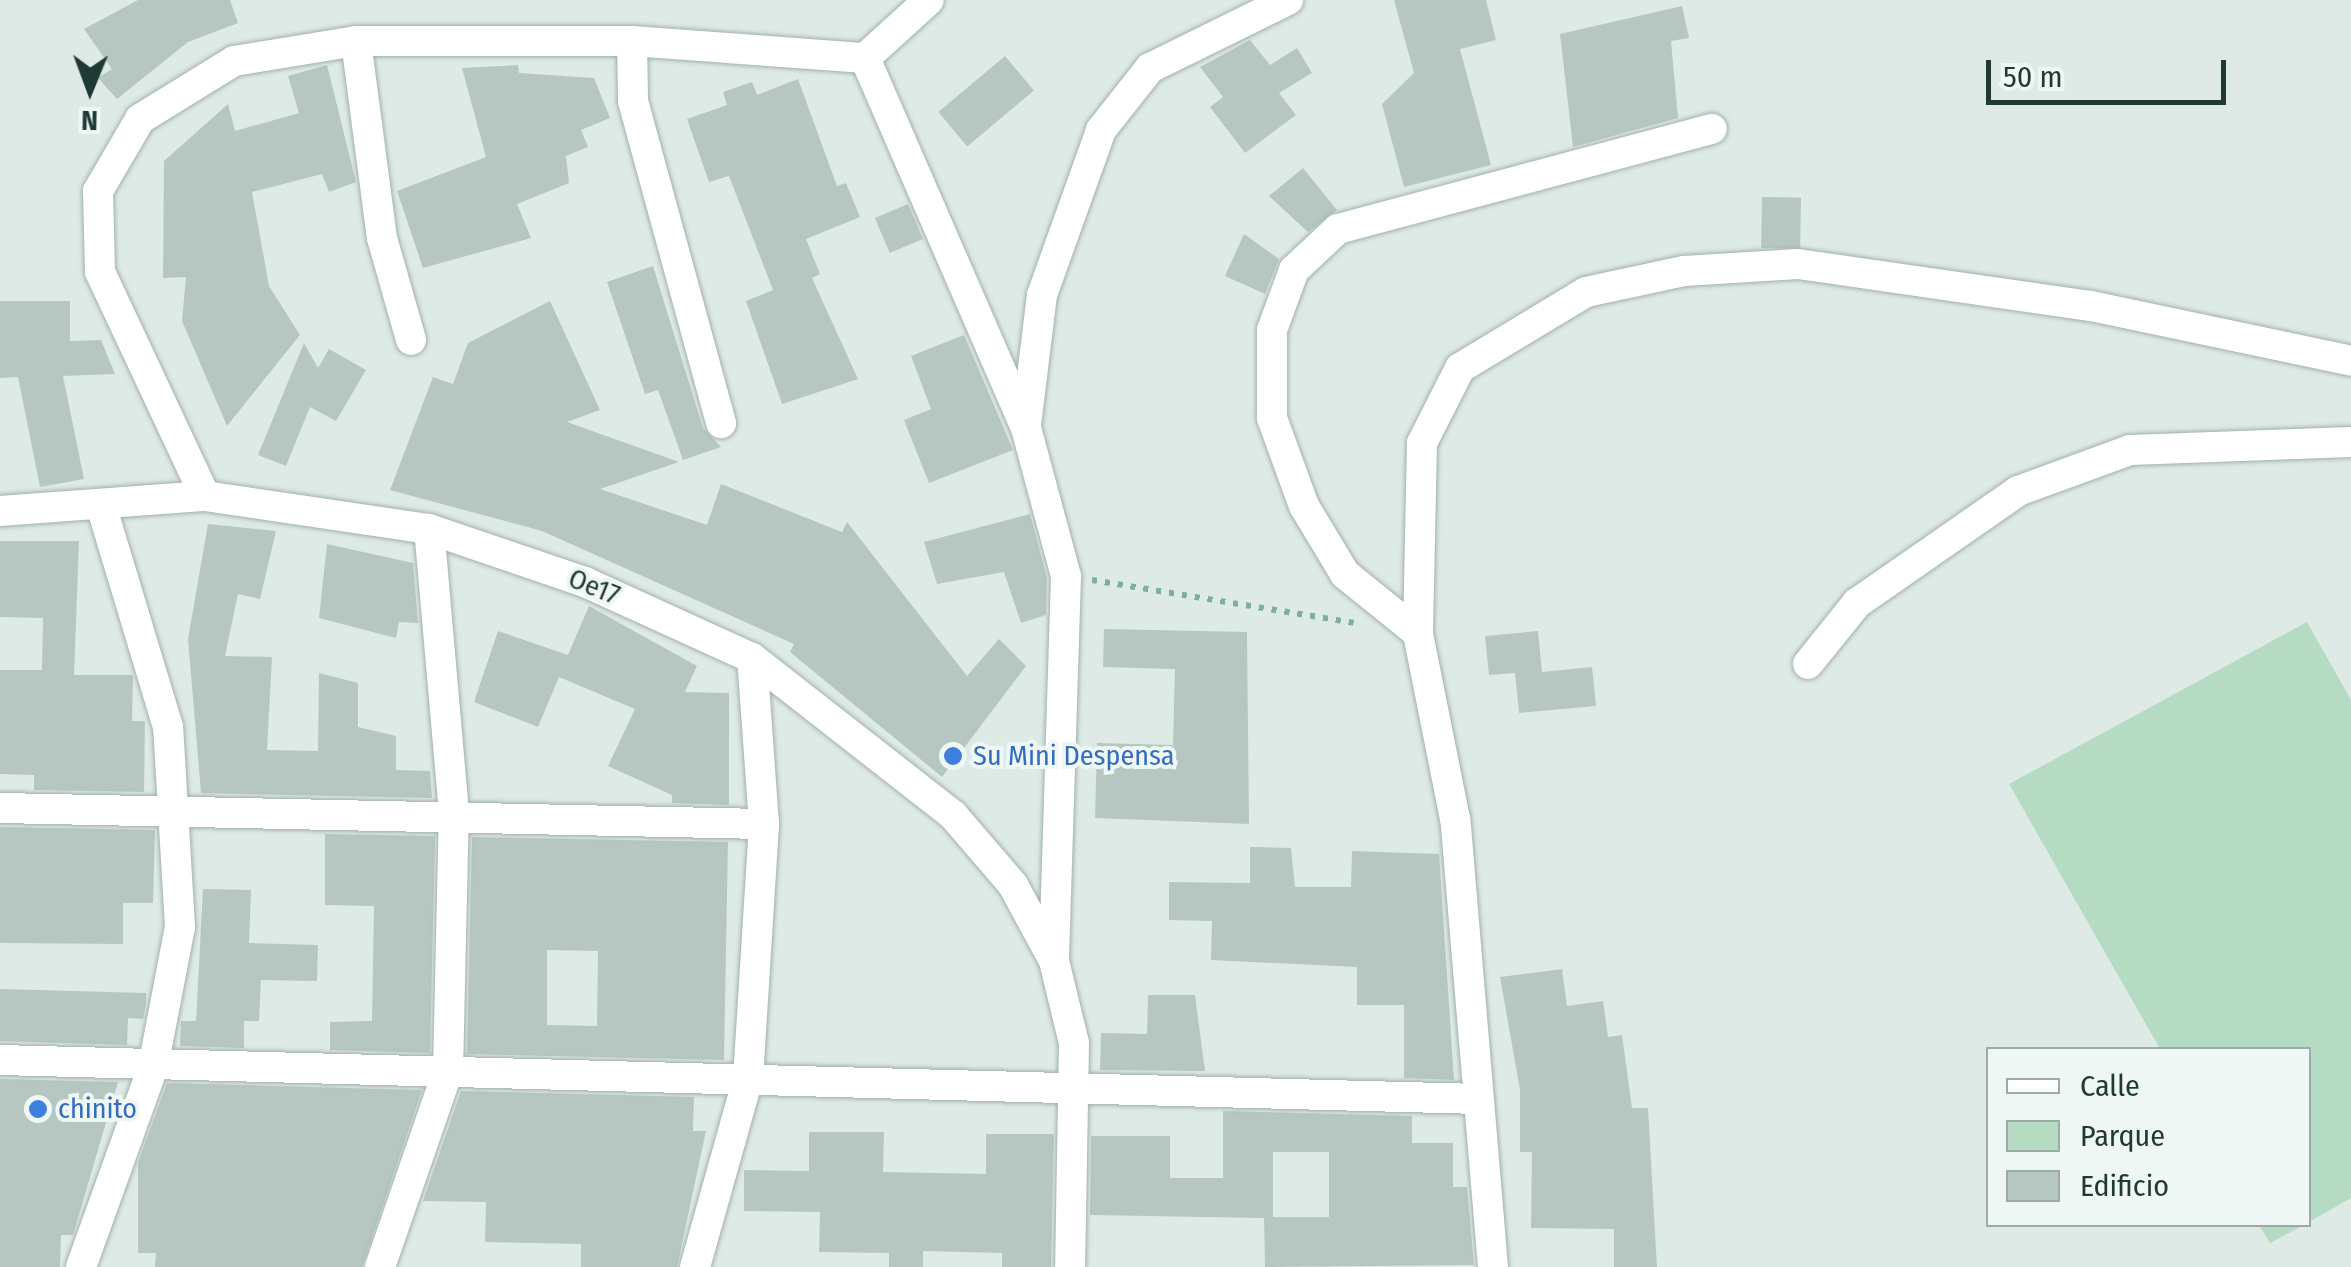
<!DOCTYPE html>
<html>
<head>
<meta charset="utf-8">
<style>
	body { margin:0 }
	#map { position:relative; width:2351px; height:1267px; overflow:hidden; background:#deeae5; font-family:"Fira Sans Condensed",sans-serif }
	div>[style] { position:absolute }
	.green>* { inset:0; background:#b5dcc2 }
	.building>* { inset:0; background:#b6c7c1; transform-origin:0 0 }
	.path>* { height:6px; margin-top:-3px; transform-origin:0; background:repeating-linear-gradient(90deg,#7daea1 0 5px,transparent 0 13px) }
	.roads { filter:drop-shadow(0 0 2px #a1b1ac) drop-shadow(0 0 2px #a1b1ac) }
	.minor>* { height:30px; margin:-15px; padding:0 15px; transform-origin:15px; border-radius:15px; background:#fff }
	.dots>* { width:28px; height:28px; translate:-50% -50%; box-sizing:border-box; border:5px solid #eef7f3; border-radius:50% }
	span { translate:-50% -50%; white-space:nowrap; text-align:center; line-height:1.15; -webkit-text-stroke:8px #eef7f3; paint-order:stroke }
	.street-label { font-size:28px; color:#1f3934 }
	.shop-label { font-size:28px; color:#366cbe }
	.left { translate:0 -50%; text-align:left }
	.legend { position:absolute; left:1986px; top:1047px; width:325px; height:180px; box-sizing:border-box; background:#eef7f3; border:2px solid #9baba7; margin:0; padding:12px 18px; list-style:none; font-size:30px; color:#1f3934 }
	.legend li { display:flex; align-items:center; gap:20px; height:50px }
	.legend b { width:50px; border:2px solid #9baba7 }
	.north { position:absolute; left:40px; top:40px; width:100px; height:100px; -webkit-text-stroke:8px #eef7f3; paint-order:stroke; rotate:181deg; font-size:28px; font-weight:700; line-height:40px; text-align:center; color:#1f3934 }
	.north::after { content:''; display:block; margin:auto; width:35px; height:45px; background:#1f3934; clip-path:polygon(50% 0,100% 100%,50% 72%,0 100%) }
	.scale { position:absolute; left:1986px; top:60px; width:240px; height:45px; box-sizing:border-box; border:5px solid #1f3934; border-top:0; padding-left:12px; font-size:30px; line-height:35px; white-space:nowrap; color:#1f3934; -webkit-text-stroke:8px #eef7f3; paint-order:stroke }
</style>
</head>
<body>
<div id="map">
	<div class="green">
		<div style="clip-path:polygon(2307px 622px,2351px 700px,2351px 1198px,2309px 1222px,2308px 1050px,2160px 1049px,2009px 784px)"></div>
		<div style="clip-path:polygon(2259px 1225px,2304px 1225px,2270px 1243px)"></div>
	</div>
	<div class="building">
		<div style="clip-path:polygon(138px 0,230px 0,238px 23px,188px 42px,117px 99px,98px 78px,112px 69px,84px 29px)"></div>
		<div style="clip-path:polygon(1394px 0,1486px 0,1496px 40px,1460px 49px,1491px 165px,1404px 187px,1382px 104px,1414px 73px)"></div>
		<div style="clip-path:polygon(1682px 6px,1689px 38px,1671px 41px,1678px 118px,1573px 147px,1560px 34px)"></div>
		<div style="clip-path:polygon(1250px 40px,1270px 65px,1297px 48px,1312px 73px,1279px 93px,1296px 115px,1245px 153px,1210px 107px,1223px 97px,1200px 67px)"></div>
		<div style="left:1005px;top:56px;width:45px;height:87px;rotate:50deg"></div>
		<div style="clip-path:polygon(327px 65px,356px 182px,329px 192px,322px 174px,252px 192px,269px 286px,300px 335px,227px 426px,182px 321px,186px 277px,163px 278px,164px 161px,228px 104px,235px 131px,299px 113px,288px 76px)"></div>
		<div style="clip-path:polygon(518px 65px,519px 73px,594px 78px,610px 118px,581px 130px,588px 147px,566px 156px,569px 183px,517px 204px,531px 238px,423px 268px,397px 191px,486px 157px,462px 68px)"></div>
		<div style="clip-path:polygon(798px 79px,837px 186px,846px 183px,860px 217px,806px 239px,820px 274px,812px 278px,858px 379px,782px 404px,746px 301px,773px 290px,729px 176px,709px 182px,687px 119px,727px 105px,723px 92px,752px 82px,757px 95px)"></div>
		<div style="clip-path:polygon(1303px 168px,1337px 210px,1308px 232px,1269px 196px)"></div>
		<div style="left:1762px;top:197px;width:39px;height:51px;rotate:1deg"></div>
		<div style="left:908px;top:204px;width:38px;height:36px;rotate:67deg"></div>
		<div style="clip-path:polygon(1244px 234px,1279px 259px,1265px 294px,1225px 276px)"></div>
		<div style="clip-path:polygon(653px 266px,703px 428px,721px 447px,683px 460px,658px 390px,645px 394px,607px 282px)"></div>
		<div style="clip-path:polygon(0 301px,70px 301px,70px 341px,101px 340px,115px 374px,63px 376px,84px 479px,40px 487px,18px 377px,0 378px)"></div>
		<div style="clip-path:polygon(550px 301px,600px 410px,567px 422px,679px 462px,600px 489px,707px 525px,721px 484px,842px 532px,847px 522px,967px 676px,999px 639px,1026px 666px,942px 777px,790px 652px,794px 644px,542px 531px,390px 490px,433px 377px,453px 384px,468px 343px)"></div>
		<div style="clip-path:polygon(964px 335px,1013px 450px,929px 483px,904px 420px,931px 409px,911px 356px)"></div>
		<div style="clip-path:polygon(304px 343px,318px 368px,329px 349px,366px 370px,336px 421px,310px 407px,286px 466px,258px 455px)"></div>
		<div style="clip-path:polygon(1030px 514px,1047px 578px,1046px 615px,1021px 623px,1004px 572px,937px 584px,924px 542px)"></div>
		<div style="clip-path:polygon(208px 524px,276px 531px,260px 599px,238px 594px,225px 656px,272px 657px,267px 750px,318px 751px,319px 673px,358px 683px,358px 727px,396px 736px,396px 770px,430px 771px,432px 798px,201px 793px,188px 639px)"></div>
		<div style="clip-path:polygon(0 541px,79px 541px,74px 675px,133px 675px,132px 721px,145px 721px,144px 792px,34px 790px,34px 775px,0 774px,0 670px,42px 670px,43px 618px,0 617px)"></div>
		<div style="clip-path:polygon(327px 544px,413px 563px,418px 623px,399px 622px,396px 638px,319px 618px)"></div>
		<div style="clip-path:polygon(589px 606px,697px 666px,685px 692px,729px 693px,729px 805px,672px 803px,672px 795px,608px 766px,635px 709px,559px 677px,538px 727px,474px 702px,498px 631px,568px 655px)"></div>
		<div style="clip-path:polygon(1104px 629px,1247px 632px,1249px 824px,1095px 818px,1097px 743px,1173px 745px,1175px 669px,1103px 667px)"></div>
		<div style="clip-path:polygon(1538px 631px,1542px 672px,1592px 667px,1596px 706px,1519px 713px,1515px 673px,1489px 675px,1485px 636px)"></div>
		<div style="clip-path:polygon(0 827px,155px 830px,153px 903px,123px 903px,123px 944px,0 943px)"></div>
		<div style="clip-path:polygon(325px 834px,435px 836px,430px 1053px,330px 1050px,330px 1022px,372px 1021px,374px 906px,325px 905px)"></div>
		<div style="clip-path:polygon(evenodd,472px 837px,728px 842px,724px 1060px,467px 1054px,472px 837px,547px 950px,598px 951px,597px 1026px,547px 1025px,547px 950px)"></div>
		<div style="clip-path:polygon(1250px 847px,1291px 848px,1295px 887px,1351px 887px,1352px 851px,1439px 854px,1454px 1080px,1404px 1078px,1404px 1005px,1357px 1005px,1357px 967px,1211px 960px,1212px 921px,1169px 920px,1169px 882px,1250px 883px)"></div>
		<div style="clip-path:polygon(203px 889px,251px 890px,249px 943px,318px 945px,317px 981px,261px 980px,259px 1021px,244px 1021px,244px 1048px,180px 1046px,181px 1021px,196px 1021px)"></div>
		<div style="clip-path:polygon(1562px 969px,1567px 1006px,1603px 1001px,1608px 1037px,1622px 1035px,1632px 1108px,1648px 1108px,1657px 1267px,1614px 1267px,1614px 1229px,1531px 1228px,1532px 1152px,1520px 1152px,1520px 1090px,1500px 977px)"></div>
		<div style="clip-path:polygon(0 989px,146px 993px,146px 1004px,143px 1019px,128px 1018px,127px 1045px,0 1041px)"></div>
		<div style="clip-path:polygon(1148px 995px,1195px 995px,1205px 1071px,1100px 1070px,1101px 1033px,1147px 1034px)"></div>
		<div style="clip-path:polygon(0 1079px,118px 1082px,73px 1235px,61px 1235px,60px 1267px,0 1267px)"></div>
		<div style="clip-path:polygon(167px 1083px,422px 1090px,362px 1267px,155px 1267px,156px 1253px,138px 1253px,138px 1163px)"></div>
		<div style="clip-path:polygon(461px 1091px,694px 1097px,693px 1131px,706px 1131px,677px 1267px,581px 1267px,581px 1244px,485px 1242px,486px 1202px,423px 1201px)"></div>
		<div style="clip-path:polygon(evenodd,1223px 1111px,1412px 1116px,1412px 1143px,1453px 1143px,1453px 1187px,1467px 1187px,1474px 1265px,1265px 1267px,1264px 1218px,1090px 1215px,1091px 1136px,1170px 1136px,1170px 1178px,1223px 1178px,1223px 1111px,1273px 1152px,1329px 1152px,1329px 1217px,1273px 1217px,1273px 1152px)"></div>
		<div style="clip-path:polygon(809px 1132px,884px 1132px,883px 1172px,986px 1174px,986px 1134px,1054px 1134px,1051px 1267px,1002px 1267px,1002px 1253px,923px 1251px,923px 1267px,889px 1267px,889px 1253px,819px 1252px,820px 1212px,744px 1211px,744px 1170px,809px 1171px)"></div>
	</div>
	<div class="path">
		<div style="left:1092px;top:580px;width:267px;rotate:9.3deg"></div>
	</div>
	<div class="roads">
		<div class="minor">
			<div style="left:356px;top:41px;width:199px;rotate:82.5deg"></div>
			<div style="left:382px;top:238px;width:106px;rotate:74.1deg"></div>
			<div style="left:632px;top:41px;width:60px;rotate:89deg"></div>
			<div style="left:633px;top:101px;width:334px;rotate:74.7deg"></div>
			<div style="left:865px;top:58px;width:86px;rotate:-42.2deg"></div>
			<div style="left:1026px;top:425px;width:131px;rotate:-83deg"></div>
			<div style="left:1042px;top:295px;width:175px;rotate:-70.3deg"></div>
			<div style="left:1101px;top:130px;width:79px;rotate:-51.7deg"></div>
			<div style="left:1150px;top:68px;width:154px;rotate:-26.2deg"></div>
			<div style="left:205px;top:496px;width:247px;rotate:-115.1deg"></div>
			<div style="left:100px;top:272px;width:81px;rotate:-91.4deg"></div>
			<div style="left:98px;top:191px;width:83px;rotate:-59.7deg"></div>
			<div style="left:140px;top:119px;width:110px;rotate:-31.7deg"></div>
			<div style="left:234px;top:61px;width:124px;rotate:-9.3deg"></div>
			<div style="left:356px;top:41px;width:276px"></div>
			<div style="left:632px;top:41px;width:234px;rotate:4.2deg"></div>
			<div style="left:865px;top:58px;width:404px;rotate:66.5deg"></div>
			<div style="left:1026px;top:428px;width:153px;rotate:74.9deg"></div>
			<div style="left:1066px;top:576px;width:385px;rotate:91.8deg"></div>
			<div style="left:1054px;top:961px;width:84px;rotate:76.3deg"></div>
			<div style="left:1074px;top:1043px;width:224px;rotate:91deg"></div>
			<div style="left:0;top:511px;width:206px;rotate:-4.2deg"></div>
			<div style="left:205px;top:496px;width:226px;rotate:8.4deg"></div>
			<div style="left:429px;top:529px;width:165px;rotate:18.8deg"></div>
			<div style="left:585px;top:582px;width:183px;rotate:24.5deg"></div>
			<div style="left:752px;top:658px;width:255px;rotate:38deg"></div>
			<div style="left:953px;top:815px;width:92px;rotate:49.4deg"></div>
			<div style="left:1013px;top:885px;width:84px;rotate:61.6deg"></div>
			<div style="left:1418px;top:633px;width:94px;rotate:-141.1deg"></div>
			<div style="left:1345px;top:574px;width:79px;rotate:-121.1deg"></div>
			<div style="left:1304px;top:506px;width:94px;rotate:-110deg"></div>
			<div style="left:1272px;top:418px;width:88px;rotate:-90deg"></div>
			<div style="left:1272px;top:330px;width:64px;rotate:-69.9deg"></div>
			<div style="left:1294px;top:270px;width:60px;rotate:-43deg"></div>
			<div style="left:1338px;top:229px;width:387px;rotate:-15deg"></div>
			<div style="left:1808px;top:664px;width:78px;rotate:-51.2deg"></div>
			<div style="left:1857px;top:603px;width:196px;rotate:-34.8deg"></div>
			<div style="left:2018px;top:491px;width:119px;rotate:-20.1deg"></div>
			<div style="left:2130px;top:450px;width:221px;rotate:-2.1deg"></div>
			<div style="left:0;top:808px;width:764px;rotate:1.2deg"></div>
			<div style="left:0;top:1060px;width:1477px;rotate:1.51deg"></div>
			<div style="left:81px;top:1267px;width:213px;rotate:-70.2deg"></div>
			<div style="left:153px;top:1067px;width:143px;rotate:-79.1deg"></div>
			<div style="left:180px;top:927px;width:200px;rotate:-93.4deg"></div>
			<div style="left:168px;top:727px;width:228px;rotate:-106.8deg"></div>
			<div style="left:380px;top:1267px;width:207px;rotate:-70.9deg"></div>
			<div style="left:448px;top:1071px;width:258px;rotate:-88.7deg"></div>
			<div style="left:454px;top:813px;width:285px;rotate:-95deg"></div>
			<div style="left:695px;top:1267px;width:195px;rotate:-74.3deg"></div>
			<div style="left:748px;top:1079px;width:256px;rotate:-86.4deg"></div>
			<div style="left:764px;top:824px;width:166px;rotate:-94.1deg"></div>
			<div style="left:1493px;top:1267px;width:450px;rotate:-94.8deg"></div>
			<div style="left:1455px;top:819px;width:190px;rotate:-101.3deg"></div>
			<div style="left:1418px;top:633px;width:190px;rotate:-88.8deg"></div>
			<div style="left:1422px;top:443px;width:84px;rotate:-63.1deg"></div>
			<div style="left:1460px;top:368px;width:147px;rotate:-31.1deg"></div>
			<div style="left:1586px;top:292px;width:100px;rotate:-12.1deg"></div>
			<div style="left:1684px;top:271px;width:114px;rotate:-3.5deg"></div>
			<div style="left:1798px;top:264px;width:296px;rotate:8.2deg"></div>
			<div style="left:2091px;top:306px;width:266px;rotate:11.9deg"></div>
		</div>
	</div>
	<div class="dots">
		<div style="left:953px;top:756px;background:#3f7fe0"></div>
		<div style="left:38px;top:1109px;background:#3f7fe0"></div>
	</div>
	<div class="street-label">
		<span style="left:594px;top:587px;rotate:22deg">Oe17</span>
	</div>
	<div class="shop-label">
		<span class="left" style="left:973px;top:756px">Su Mini Despensa</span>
		<span class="left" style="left:58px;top:1109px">chinito</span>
	</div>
	<ul class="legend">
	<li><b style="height:12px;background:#fff"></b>Calle</li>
	<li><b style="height:28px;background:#b5dcc2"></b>Parque</li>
	<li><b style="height:28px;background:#b6c7c1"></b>Edificio</li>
	</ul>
	<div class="north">N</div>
	<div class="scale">50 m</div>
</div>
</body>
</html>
